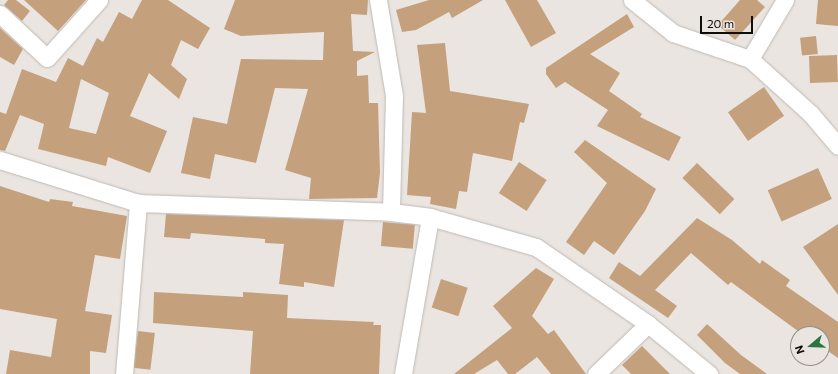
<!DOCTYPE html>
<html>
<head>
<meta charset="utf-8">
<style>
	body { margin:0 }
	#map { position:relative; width:838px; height:374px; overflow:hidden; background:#eae5e0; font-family:Commissioner,sans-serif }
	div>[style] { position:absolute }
	.building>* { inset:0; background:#c4a07d; transform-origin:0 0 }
	.roads { filter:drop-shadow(0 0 1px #beb9b4) drop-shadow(0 0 1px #beb9b4) }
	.street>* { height:17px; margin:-8.5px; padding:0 8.5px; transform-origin:8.5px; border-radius:8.5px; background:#fff }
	span { translate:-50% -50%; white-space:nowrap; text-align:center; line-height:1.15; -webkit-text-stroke:4px #eae5e0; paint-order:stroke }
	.north { position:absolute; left:790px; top:326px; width:40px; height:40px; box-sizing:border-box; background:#eae5e0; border:1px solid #928f8b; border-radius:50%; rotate:251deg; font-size:11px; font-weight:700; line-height:16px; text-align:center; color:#0f0d0c }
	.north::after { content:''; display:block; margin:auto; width:14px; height:18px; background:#2c7441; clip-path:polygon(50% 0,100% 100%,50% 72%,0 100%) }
	.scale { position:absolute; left:700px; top:16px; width:53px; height:18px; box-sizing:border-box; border:2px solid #0f0d0c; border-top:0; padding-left:5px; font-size:12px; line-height:14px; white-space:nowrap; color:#0f0d0c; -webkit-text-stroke:3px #eae5e0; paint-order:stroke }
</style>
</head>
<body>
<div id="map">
	<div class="building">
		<div style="clip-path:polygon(8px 0,16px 0,30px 11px,22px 21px,4px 5px)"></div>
		<div style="clip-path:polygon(24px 0,86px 0,58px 31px)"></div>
		<div style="clip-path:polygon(evenodd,142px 0,168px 0,210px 28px,198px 49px,181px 40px,171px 65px,187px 79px,179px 99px,149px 73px,130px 116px,167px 131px,150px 173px,108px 157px,106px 166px,38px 149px,44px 124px,20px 115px,5px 151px,0 150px,0 112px,6px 114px,22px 69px,56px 82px,68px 58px,83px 66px,97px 38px,103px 42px,119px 12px,132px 19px,142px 0,81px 79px,109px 93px,96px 134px,69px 128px,81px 79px)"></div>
		<div style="clip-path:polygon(235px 0,368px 0,367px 15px,351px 14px,353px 51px,375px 52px,357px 61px,357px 76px,368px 75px,369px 103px,378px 103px,380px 173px,377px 198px,309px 199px,311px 178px,285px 170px,308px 89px,275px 88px,256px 163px,215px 154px,210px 179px,181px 173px,193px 117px,227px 124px,241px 59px,323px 60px,324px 32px,241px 36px,224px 29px)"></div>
		<div style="clip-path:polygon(429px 0,483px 0,452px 18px,449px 12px,416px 30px,402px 32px,396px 10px)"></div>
		<div style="clip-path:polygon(505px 0,537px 0,556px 33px,531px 47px)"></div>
		<div style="clip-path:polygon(740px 0,757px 0,765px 7px,735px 40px,718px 25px)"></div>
		<div style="clip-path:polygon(818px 0,838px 0,838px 26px,816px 24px)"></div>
		<div style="clip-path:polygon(627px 14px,634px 27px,590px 54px,620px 73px,609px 91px,642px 114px,640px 117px,681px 137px,669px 161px,597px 126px,608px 110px,565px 82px,556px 88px,546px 74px,546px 68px)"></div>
		<div style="clip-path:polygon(0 28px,23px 49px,14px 65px,0 57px)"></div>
		<div style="left:816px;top:36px;width:18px;height:16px;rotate:84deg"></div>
		<div style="clip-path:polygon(445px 43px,450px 91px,529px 104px,524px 123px,520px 122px,512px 161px,473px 153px,467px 192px,459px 191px,456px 209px,430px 204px,431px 197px,407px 195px,412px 112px,426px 113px,417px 45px)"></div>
		<div style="left:837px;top:55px;width:27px;height:28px;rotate:88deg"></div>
		<div style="left:764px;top:87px;width:35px;height:44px;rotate:55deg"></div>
		<div style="clip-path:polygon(585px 140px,656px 189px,645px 211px,614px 255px,594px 241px,584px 255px,566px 242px,607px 183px,574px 152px)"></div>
		<div style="left:519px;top:162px;width:33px;height:37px;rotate:33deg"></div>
		<div style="left:697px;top:163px;width:52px;height:21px;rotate:44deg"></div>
		<div style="left:818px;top:168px;width:34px;height:55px;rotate:66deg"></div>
		<div style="clip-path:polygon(0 186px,49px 202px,50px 199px,73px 202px,72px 206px,127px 216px,120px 259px,95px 255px,85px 311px,112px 315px,106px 353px,90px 351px,90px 374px,6px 374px,10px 350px,51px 357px,57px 319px,0 309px)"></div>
		<div style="clip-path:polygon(166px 214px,344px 220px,334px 287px,304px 282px,304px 287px,279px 284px,284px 244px,265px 243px,265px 239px,191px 233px,190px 239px,164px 237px)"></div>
		<div style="clip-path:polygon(697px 218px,732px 240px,760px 264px,762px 260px,790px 280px,786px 286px,838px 322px,838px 358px,822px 347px,822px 334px,802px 334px,731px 282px,728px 285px,691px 253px,655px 290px,677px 306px,668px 318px,609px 278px,619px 262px,640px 276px)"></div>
		<div style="left:383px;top:222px;width:32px;height:24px;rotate:5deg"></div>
		<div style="clip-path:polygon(838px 224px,838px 295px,803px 247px)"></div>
		<div style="clip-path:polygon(536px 268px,554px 279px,532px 316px,548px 334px,554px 330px,586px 374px,551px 374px,537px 357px,515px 374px,508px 374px,497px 360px,474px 374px,454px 374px,512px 328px,493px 306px)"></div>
		<div style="left:441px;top:279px;width:28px;height:30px;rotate:18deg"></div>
		<div style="clip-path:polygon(154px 292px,243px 297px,243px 292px,288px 295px,287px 318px,374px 322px,373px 325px,381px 325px,379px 374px,250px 374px,253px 331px,153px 323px)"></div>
		<div style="clip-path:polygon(707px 324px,741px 355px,767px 374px,740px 374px,725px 363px,697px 335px)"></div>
		<div style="left:138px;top:331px;width:17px;height:37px;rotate:7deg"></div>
		<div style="clip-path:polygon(642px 346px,670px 374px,631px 374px,622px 365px)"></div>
	</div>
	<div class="roads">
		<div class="street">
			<div style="left:378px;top:0;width:97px;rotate:80.5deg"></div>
			<div style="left:394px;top:96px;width:116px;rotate:91.5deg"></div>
			<div style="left:632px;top:0;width:53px;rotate:38.8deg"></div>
			<div style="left:673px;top:33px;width:81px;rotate:18.7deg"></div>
			<div style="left:750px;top:59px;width:81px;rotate:42deg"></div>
			<div style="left:810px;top:113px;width:43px;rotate:49.7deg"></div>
			<div style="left:0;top:14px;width:64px;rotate:43.1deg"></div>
			<div style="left:47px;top:58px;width:78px;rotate:-48.1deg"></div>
			<div style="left:750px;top:59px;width:69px;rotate:-59.3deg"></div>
			<div style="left:0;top:160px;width:145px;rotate:17.3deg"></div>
			<div style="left:138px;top:203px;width:253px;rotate:2deg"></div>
			<div style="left:391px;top:212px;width:39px;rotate:7deg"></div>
			<div style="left:430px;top:217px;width:110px;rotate:15.8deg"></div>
			<div style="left:536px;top:247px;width:136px;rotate:34.5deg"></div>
			<div style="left:648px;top:324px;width:79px;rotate:39.3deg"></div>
			<div style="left:124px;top:374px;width:172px;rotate:-85.3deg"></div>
			<div style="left:403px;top:374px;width:159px;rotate:-80.2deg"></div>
			<div style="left:596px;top:374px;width:72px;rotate:-43.9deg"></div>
		</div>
	</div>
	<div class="north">N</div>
	<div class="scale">20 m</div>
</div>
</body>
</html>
